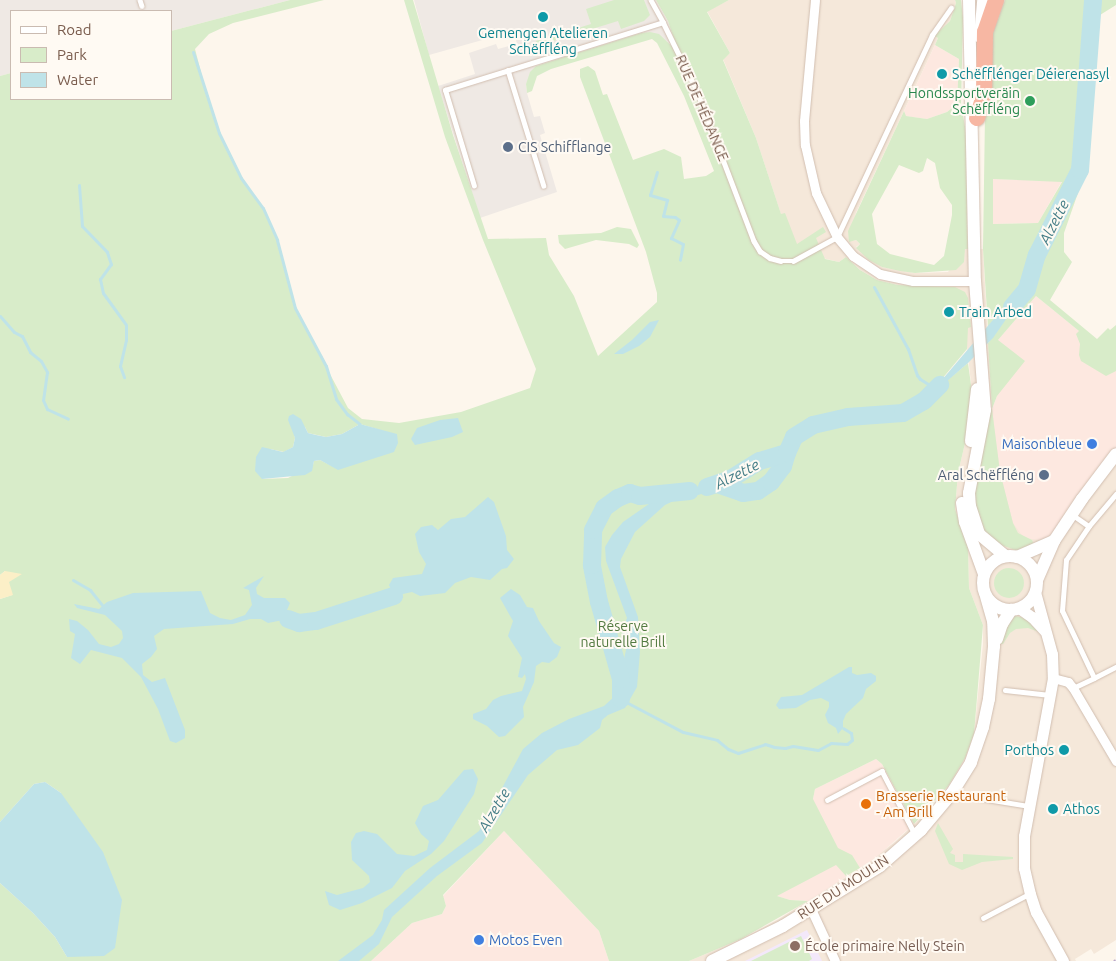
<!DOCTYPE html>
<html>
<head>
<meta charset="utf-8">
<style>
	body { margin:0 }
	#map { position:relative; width:1116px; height:961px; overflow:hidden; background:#fdf6ec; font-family:Ubuntu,sans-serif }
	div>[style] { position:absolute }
	.residential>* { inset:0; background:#f5e8da }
	.commercial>* { inset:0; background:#fde8e0 }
	.industrial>* { inset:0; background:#efe9e4 }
	.education>* { inset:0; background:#f3e8fa }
	.green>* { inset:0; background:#d8ecc9 }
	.round { border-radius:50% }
	.sand>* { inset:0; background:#fcefc7 }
	.water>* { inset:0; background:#bfe3e8 }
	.stream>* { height:3px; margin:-1.5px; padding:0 1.5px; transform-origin:1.5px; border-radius:1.5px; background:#bfe3e8 }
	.river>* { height:18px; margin:-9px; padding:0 9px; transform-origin:9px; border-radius:9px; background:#bfe3e8 }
	.roads { filter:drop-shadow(0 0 1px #d1beb0) drop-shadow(0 0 1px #d1beb0) }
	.service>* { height:4.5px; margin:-2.25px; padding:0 2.25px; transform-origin:2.25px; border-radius:2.25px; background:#fff }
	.minor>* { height:9px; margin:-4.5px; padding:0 4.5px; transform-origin:4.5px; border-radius:4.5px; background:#fff }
	.tertiary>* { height:11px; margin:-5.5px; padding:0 5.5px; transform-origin:5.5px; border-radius:5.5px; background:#fff }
	.secondary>* { height:12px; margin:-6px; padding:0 6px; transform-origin:6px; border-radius:6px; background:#fff }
	.secondary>.ring { margin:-6px; padding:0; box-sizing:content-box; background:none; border:12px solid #fff; border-radius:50% }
	.motorway>* { height:16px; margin:-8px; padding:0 8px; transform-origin:8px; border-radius:8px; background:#f7b7a3 }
	.rail>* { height:3px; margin-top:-1.5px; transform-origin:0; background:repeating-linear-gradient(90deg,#b9a8c9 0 8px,transparent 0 13px) }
	.dots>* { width:14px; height:14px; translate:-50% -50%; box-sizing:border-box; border:2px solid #fffaf3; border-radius:50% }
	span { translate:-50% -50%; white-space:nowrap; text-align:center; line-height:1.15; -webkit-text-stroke:4px #fffaf3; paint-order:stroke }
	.culture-label { font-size:14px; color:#0d838f }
	.left { translate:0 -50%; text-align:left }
	.right { translate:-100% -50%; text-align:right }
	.leisure-label { font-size:14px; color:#27864d }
	.street-label { font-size:14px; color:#7a5c4d }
	.service-label { font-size:14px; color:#4e5e75 }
	.shop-label { font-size:14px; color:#366cbe }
	.park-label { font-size:14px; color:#537a41 }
	.food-label { font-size:14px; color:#c56008 }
	.education-label { font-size:14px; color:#785e54 }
	.water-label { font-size:15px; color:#437c86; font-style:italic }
	.legend { position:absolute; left:10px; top:10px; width:162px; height:90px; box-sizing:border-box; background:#fffaf3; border:1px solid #cabbb1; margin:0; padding:6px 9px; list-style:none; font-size:15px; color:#7a5c4d }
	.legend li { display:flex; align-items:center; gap:10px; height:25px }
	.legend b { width:25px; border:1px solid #cabbb1 }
</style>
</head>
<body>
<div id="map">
	<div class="residential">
		<div style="clip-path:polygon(729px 0,955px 0,956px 3px,950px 21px,934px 36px,938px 38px,935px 45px,856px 213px,851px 241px,856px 240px,860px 244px,856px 247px,882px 267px,915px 273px,948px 272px,965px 249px,983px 249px,992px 409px,1116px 454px,1116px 940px,1094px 954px,1091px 949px,1075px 959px,1076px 961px,689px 961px,741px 939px,779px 919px,860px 868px,895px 842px,931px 808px,949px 785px,974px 734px,983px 644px,983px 625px,969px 588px,968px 547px,955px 509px,958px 473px,966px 439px,972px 392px,966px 338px,967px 327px,971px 327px,955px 287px,898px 285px,877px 280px,860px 270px,846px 257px,839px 262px,793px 251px,756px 138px,723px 59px,730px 53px,707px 11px)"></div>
	</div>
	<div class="commercial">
		<div style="clip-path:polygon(935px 45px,959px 59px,957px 104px,947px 112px,927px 119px,905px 116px,904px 111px)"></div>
		<div style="clip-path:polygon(992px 179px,1062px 181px,1038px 223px,993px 224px)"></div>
		<div style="clip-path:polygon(1036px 296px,1116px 361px,1116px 455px,1054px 541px,1048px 537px,1040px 540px,1024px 538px,1013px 523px,1000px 472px,992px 409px,997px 396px,997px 341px)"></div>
		<div style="clip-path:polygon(876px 759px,882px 764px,914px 824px,875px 858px,808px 901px,790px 900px,770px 894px,813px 799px,815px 789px)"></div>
		<div style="clip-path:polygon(504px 831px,599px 931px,609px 961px,371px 961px,412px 923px,442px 914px,446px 906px,443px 896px)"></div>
	</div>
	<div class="industrial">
		<div style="clip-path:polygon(0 0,290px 0,171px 31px,171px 11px,11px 11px,11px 73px,0 76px)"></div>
		<div style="clip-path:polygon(414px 0,656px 0,668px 21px,679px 54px,667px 41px,650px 32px,536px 66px,526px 84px,527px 93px,534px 117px,540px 116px,545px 133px,540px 135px,557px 192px,480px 218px,438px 86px,475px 74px,469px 53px,496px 44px,498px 49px,517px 44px,515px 36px,524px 33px,527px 41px,529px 40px,525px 28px,429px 55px)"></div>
	</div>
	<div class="education">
		<div style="clip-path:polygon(807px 930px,822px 961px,745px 961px)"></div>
	</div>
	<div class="green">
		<div style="clip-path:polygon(evenodd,290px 0,324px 0,233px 23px,209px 34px,195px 49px,210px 107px,219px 133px,241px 178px,263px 208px,277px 240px,295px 308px,348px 408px,362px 419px,399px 423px,461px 412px,530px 388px,536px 369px,483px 240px,445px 137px,404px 0,413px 0,453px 135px,488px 239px,546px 238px,549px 255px,574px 296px,598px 356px,657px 302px,657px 293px,646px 252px,580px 77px,580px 69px,588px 66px,595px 71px,603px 95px,607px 94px,633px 160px,664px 149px,681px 157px,684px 179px,706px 176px,714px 171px,684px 96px,657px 43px,652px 39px,551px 69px,537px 76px,532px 91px,527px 93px,526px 84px,530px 72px,536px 66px,641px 33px,650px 32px,659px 34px,678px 52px,668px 21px,656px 0,729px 0,707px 12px,730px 53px,723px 60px,756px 138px,781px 214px,785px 213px,797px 244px,823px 227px,826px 232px,816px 238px,825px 259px,839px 262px,846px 257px,860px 270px,877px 280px,898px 285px,955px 287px,965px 292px,968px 298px,971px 327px,968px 328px,967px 349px,926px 398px,968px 363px,972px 392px,966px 439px,958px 473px,955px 509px,968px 547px,969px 588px,983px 625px,974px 734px,965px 758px,949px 785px,914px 824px,882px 764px,876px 759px,815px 789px,813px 799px,838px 848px,852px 855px,860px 868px,846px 876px,836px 865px,777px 896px,790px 900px,808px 901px,741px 939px,689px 961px,609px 961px,599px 931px,504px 831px,443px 895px,446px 906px,442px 914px,412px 923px,371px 961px,0 961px,0 883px,33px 913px,55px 937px,67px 957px,61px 793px,45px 782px,34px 784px,0 822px,0 599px,12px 595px,5px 571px,0 575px,0 76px,11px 73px,11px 99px,171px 99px,171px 31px,290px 0,360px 424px,397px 435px,394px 451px,338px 469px,320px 460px,314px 461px,313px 465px,288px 478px,262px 479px,270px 449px,284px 452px,293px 447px,295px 438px,292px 425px,305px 427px,308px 433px,326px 437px,342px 434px,360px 424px)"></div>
		<div style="clip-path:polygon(614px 0,644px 0,650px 15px,644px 21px,621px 29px,618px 21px,537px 46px,536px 41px,591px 24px,586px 9px)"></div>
		<div style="clip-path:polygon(evenodd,955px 0,961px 0,963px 18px,961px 105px,966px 132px,968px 249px,965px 249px,964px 262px,956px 270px,915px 273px,900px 271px,882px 267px,869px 260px,856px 248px,860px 244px,856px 240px,849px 242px,848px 231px,904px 111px,906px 116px,927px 119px,947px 112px,957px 104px,959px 59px,935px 45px,938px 38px,934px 36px,950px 21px,956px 3px,955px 0,927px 158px,935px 163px,940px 188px,952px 205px,952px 215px,944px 256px,934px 265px,890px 254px,877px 244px,872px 214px,899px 165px,919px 173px,923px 171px,927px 158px)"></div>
		<div style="clip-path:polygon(evenodd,1005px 0,1116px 0,1116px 5px,1100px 15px,1086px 170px,1064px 233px,1064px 252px,1072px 262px,1050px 300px,1097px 339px,1108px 328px,1110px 330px,1116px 325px,1116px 371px,1106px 376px,1081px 361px,1079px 355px,1080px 344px,1076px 334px,1079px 331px,1036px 296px,998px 340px,1025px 361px,997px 396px,992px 409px,1000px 472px,1013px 523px,1018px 533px,1032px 540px,1034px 544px,1018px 551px,993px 542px,983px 533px,973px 505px,988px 410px,992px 409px,988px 343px,1026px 291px,998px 314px,988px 327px,983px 249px,985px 115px,993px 33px,1005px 0,993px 179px,1062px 182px,1038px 223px,993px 224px,993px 179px)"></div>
		<div style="clip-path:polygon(617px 227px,631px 229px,639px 245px,637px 248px,629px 244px,596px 240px,565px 249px,559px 243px,558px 235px,601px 233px)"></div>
		<div class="round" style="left:994px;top:568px;width:30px;height:30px"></div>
		<div style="clip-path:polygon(1015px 616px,1027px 618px,1039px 632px,1028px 628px,1016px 629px,1010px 633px,1003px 644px,1000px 644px,1002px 631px)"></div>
		<div style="clip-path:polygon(938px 823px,953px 849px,950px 853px,955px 855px,955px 862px,963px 862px,963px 854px,1013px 857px,1013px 859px,982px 862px,962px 870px,949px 864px,935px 831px)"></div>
		<div style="clip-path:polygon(801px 936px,812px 959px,809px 961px,751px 961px)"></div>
	</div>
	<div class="sand">
		<div style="clip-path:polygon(5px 571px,22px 574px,9px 582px,13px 595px,0 599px,0 575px)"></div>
	</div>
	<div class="water">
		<div style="clip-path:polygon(1027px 289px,993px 338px,968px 363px,924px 401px,998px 314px)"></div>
		<div style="clip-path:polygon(659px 320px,650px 337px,639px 346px,623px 354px,614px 354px,632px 340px,650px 322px)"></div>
		<div style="clip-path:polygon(293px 414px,301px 419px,308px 433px,316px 435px,326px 437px,342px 434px,360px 424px,397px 434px,398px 443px,394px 452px,338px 470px,320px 460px,314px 461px,312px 471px,305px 475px,262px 479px,255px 471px,256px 457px,262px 447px,283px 452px,293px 447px,295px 438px,288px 420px,289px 416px)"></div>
		<div style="clip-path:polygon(458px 418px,463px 432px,452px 437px,415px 445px,411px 439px,417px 428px,440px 420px)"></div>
		<div style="clip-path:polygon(729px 480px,743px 493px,719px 489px,698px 495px,686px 495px,665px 505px,635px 532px,621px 559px,620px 567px,638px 617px,640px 652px,637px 687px,625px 708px,608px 715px,602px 720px,600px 728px,578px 745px,557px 750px,528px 775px,482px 843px,437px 876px,392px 917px,379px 944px,359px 961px,338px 961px,373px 935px,382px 920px,384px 910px,430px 868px,479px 831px,523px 749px,542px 733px,569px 719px,604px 706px,616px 695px,626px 650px,622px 630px,627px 618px,606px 561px,605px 547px,612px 535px,623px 522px,659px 497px,676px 491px,696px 488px,702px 484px)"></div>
		<div style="clip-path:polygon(488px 497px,494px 502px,506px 536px,507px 550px,514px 559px,507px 568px,502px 569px,490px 580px,471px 577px,455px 583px,445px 593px,420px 596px,412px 592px,394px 596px,389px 585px,393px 578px,422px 574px,426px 564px,419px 552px,415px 534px,421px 527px,432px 525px,438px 530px,451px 519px,465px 517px)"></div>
		<div style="clip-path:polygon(264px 576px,256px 588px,257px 594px,264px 598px,285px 598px,290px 603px,287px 610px,288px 619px,268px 623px,261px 619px,250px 619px,233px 624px,164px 629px,154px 636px,157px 649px,151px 657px,142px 664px,143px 675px,152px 682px,165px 678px,185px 730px,185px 738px,176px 743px,170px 741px,158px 709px,141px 677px,122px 658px,91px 650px,80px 664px,71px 658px,75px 634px,70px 631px,69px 619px,77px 621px,88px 630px,99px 644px,111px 647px,119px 644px,123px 638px,122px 631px,105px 615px,77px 608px,74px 604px,99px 609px,107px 602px,133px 593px,201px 591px,210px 613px,220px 618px,231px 620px,245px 615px,252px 605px,249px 590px,243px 588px)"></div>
		<div style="clip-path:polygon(511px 589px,520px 595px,527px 607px,533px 608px,539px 621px,554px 643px,561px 647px,557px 657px,549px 663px,542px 662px,536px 666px,534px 682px,523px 707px,524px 717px,505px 736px,499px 737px,487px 726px,473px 719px,473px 714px,486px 709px,493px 700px,501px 696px,522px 691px,526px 679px,525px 674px,522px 678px,518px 677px,522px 658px,508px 636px,513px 621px,500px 598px)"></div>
		<div style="clip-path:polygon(849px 667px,852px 667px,852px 673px,857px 675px,871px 673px,876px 676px,876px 681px,866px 689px,863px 698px,846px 714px,843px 721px,843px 728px,838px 734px,836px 728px,828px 723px,825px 715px,829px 707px,829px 702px,821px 698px,810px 700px,796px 708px,779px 709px,776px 705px,781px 697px,802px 695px)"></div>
		<div style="clip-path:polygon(473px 769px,478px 779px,474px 794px,444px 841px,431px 854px,405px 871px,392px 888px,362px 903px,340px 910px,329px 905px,325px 891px,337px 895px,363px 888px,370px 882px,369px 876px,352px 860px,351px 842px,356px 833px,364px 831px,377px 834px,397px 854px,414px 856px,427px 850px,429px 841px,421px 834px,415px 823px,423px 806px,438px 800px,464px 770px)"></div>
		<div style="clip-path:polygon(45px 782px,61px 793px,103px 852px,122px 900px,115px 948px,104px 956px,67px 957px,55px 937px,33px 913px,0 883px,0 822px,34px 784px)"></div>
	</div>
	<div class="stream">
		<div style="left:1093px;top:1px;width:1px;rotate:-90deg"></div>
		<div style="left:193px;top:52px;width:85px;rotate:72.2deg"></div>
		<div style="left:219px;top:133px;width:50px;rotate:63.9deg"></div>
		<div style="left:241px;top:178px;width:37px;rotate:54deg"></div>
		<div style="left:263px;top:208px;width:35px;rotate:66deg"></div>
		<div style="left:277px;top:240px;width:70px;rotate:75.2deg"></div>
		<div style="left:295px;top:308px;width:66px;rotate:61.9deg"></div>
		<div style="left:326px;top:366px;width:34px;rotate:73deg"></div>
		<div style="left:336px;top:399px;width:19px;rotate:54deg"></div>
		<div style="left:347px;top:414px;width:16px;rotate:38deg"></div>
		<div style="left:657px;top:172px;width:24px;rotate:107deg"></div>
		<div style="left:650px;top:195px;width:18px;rotate:16deg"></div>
		<div style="left:667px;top:200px;width:16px;rotate:104deg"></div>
		<div style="left:663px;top:216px;width:12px;rotate:5deg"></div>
		<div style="left:675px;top:217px;width:5px;rotate:37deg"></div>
		<div style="left:679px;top:220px;width:20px;rotate:114deg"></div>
		<div style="left:671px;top:238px;width:13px;rotate:27deg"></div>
		<div style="left:683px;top:244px;width:16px;rotate:101deg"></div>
		<div style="left:79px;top:185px;width:41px;rotate:85.8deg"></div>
		<div style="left:82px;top:226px;width:36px;rotate:46deg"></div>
		<div style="left:107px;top:252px;width:13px;rotate:72deg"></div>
		<div style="left:111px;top:264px;width:19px;rotate:126deg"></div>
		<div style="left:100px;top:279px;width:14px;rotate:78deg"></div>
		<div style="left:103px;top:293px;width:39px;rotate:54deg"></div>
		<div style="left:126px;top:325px;width:15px;rotate:90deg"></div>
		<div style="left:126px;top:340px;width:27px;rotate:103deg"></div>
		<div style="left:120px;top:366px;width:12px;rotate:70deg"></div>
		<div style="left:874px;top:287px;width:71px;rotate:61.3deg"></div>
		<div style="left:908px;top:349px;width:28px;rotate:71deg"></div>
		<div style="left:917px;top:375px;width:5px;rotate:53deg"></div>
		<div style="left:920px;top:379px;width:19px;rotate:32deg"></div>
		<div style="left:0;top:316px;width:21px;rotate:49deg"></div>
		<div style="left:14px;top:332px;width:9px;rotate:27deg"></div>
		<div style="left:22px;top:336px;width:18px;rotate:63deg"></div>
		<div style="left:30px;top:352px;width:14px;rotate:39deg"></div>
		<div style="left:41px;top:361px;width:13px;rotate:61deg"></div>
		<div style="left:47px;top:372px;width:28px;rotate:98deg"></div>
		<div style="left:43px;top:400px;width:10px;rotate:66deg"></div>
		<div style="left:47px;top:409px;width:23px;rotate:25deg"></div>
		<div style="left:73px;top:580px;width:20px;rotate:30deg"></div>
		<div style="left:90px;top:590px;width:21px;rotate:51deg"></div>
		<div style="left:626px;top:702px;width:64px;rotate:27.8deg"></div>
		<div style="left:683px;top:732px;width:35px;rotate:13deg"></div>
		<div style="left:717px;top:740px;width:14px;rotate:39deg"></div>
		<div style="left:728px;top:749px;width:11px;rotate:22deg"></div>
		<div style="left:738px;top:753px;width:28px;rotate:-18deg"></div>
		<div style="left:765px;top:744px;width:9px;rotate:18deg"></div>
		<div style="left:774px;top:747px;width:11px;rotate:5deg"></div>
		<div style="left:785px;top:748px;width:8px;rotate:-14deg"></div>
		<div style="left:793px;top:746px;width:25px;rotate:9deg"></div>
		<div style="left:818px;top:750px;width:15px;rotate:-28deg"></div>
		<div style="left:831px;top:743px;width:16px;rotate:4deg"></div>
		<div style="left:847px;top:744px;width:6px;rotate:-39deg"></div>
		<div style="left:852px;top:740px;width:7px;rotate:-98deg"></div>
		<div style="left:851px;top:733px;width:9px;rotate:-148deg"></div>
	</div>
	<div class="river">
		<div style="left:1012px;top:307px;width:23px;rotate:-50deg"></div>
		<div style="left:1027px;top:289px;width:35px;rotate:-74deg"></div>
		<div style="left:1037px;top:255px;width:95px;rotate:-63.2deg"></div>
		<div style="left:1080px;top:170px;width:170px;rotate:-85.6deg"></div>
		<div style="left:720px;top:485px;width:24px;rotate:19deg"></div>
		<div style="left:743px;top:493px;width:15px;rotate:-8deg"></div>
		<div style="left:758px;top:491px;width:16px;rotate:-35deg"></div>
		<div style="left:771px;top:482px;width:20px;rotate:-53deg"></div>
		<div style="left:783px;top:466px;width:14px;rotate:-73deg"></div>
		<div style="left:707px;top:487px;width:23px;rotate:-18deg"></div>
		<div style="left:729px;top:480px;width:36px;rotate:-32deg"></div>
		<div style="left:760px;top:461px;width:28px;rotate:-17deg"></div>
		<div style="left:787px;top:453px;width:17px;rotate:-66deg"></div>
		<div style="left:794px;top:437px;width:22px;rotate:-32deg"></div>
		<div style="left:813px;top:425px;width:36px;rotate:-13deg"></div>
		<div style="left:848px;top:417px;width:55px;rotate:-4.2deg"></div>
		<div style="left:903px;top:413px;width:24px;rotate:-30deg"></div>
		<div style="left:924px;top:401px;width:23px;rotate:-45deg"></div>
		<div style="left:288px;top:619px;width:12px;rotate:20deg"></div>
		<div style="left:299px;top:623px;width:17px;rotate:-7deg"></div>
		<div style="left:316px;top:621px;width:82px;rotate:-17.8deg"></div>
		<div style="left:621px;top:699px;width:20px;rotate:-90deg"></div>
		<div style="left:621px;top:679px;width:80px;rotate:-105.9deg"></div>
		<div style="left:599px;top:602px;width:38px;rotate:-101deg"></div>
		<div style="left:592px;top:565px;width:35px;rotate:-88deg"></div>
		<div style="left:593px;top:530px;width:25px;rotate:-63deg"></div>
		<div style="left:604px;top:508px;width:17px;rotate:-36deg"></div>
		<div style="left:618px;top:498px;width:13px;rotate:-23deg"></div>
		<div style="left:630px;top:493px;width:10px;rotate:17deg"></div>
		<div style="left:640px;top:496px;width:50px;rotate:-5.7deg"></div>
	</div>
	<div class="roads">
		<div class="service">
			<div style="left:140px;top:0;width:6px;rotate:72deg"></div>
			<div style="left:651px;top:0;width:25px;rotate:61deg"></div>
			<div style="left:508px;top:70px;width:121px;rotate:72.8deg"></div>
			<div style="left:474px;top:186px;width:100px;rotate:-106.8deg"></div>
			<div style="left:445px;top:90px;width:228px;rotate:-17.3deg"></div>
			<div style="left:663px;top:22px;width:77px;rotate:63.8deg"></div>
			<div style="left:697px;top:91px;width:160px;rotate:69.2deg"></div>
			<div style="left:754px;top:241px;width:12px;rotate:59deg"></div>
			<div style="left:760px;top:251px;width:12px;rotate:35deg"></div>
			<div style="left:770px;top:258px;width:11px;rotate:15deg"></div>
			<div style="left:781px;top:261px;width:12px"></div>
			<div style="left:793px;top:261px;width:50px;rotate:-28.6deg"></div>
			<div style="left:837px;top:237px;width:223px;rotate:-64.8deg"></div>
			<div style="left:932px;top:35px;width:33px;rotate:-55deg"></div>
			<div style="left:1073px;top:515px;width:19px;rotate:35deg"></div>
			<div style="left:1094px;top:678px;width:25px;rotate:-27deg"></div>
			<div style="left:1073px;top:688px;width:23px;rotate:-25deg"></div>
			<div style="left:1094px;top:678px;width:74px;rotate:-115.5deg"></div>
			<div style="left:1062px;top:611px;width:51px;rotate:-85.5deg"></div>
			<div style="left:1066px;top:560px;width:41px;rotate:-55.9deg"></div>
			<div style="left:1089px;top:526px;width:42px;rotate:-49.8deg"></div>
			<div style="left:1005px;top:690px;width:45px;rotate:6.3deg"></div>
			<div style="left:968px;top:796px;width:62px;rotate:9.3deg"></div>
			<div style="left:827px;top:800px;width:62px;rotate:-27.8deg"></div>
			<div style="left:882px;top:771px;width:71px;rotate:62.4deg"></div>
			<div style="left:983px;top:918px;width:52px;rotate:-27.6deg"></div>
		</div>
		<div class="minor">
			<div style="left:815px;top:0;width:121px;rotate:95.2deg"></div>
			<div style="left:804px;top:121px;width:24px;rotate:88deg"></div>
			<div style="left:805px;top:145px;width:49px;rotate:77.1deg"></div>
			<div style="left:816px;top:193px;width:49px;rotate:64.5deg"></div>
			<div style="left:837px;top:237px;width:25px;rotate:50deg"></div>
			<div style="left:853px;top:256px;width:32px;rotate:34deg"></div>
			<div style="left:880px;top:274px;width:34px;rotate:12deg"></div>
			<div style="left:913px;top:281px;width:62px"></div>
			<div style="left:1053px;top:678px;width:16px;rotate:15deg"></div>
			<div style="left:1068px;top:682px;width:8px;rotate:50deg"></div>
			<div style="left:1073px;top:688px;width:85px;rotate:59.5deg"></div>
			<div style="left:811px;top:909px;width:57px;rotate:65.2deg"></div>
		</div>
		<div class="tertiary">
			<div style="left:1035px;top:592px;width:64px;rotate:74.7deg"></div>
			<div style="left:1052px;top:654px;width:24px;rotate:88deg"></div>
			<div style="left:1053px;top:678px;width:161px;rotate:100.4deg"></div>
			<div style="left:1024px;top:836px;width:32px;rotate:90deg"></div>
			<div style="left:1024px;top:868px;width:27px;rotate:77deg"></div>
			<div style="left:1030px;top:894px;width:19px;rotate:72deg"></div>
			<div style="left:1036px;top:912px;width:56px;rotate:61.1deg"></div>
			<div style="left:1019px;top:608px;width:16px;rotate:35deg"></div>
			<div style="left:1032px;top:617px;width:18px;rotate:47deg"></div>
		</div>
		<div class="secondary">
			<div style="left:969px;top:0;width:281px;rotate:88.8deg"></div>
			<div style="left:975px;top:281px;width:129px;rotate:85.6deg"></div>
			<div style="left:985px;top:410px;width:85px;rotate:100.9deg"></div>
			<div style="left:969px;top:493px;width:13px;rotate:86deg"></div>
			<div style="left:970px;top:506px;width:29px;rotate:72deg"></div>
			<div style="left:979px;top:534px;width:34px;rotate:40deg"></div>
			<div style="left:980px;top:37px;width:37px;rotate:-85deg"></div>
			<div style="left:971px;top:441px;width:52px;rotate:-83.4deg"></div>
			<div style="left:962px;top:503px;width:19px;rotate:81deg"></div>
			<div style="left:965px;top:522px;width:55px;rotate:69.9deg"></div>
			<div class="ring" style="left:983px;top:556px;width:42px;height:42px"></div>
			<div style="left:1017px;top:557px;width:40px;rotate:-23.4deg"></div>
			<div style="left:1037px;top:580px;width:43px;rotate:-66.4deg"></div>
			<div style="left:1054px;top:541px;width:50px;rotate:-56.3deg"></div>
			<div style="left:1082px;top:499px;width:56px;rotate:-52.9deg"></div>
			<div style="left:997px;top:639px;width:16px;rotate:-72deg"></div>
			<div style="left:1002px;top:624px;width:17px;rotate:-57deg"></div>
			<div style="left:712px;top:961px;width:79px;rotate:-26.2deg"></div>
			<div style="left:783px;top:926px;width:114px;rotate:-31.7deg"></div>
			<div style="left:880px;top:866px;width:55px;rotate:-41.3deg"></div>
			<div style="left:921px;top:830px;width:48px;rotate:-50deg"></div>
			<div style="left:952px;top:793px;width:36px;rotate:-58deg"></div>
			<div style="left:971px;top:762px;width:37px;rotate:-71deg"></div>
			<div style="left:983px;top:727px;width:29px;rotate:-78deg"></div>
			<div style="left:989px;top:699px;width:53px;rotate:-84.6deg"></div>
			<div style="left:994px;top:646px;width:25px;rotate:-92deg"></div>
			<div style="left:993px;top:621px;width:25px;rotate:-106deg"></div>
		</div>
		<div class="motorway">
			<div style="left:977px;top:118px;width:24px;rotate:-73deg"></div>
			<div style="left:984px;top:95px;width:63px;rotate:-89.1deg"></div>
			<div style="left:985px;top:32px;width:34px;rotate:-71deg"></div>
		</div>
	</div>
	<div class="rail">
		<div style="left:1114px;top:961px;width:2px;rotate:-27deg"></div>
	</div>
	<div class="dots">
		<div style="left:543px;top:17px;background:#0f9aa8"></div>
		<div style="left:942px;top:74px;background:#0f9aa8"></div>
		<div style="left:1030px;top:101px;background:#2e9e5b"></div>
		<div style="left:508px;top:147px;background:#5c6f8a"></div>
		<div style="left:949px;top:312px;background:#0f9aa8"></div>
		<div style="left:1092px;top:444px;background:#3f7fe0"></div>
		<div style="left:1044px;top:475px;background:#5c6f8a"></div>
		<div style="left:1064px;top:750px;background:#0f9aa8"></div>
		<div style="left:866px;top:804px;background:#e8710a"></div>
		<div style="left:1053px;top:809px;background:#0f9aa8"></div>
		<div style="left:479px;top:940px;background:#3f7fe0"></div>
		<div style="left:795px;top:946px;background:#8d6e63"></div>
	</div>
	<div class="culture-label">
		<span style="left:543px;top:41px">Gemengen Atelieren<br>Schëffléng</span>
		<span class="left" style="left:952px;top:74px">Schëfflénger Déierenasyl</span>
		<span class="left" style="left:959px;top:312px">Train Arbed</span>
		<span class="right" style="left:1054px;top:750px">Porthos</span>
		<span class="left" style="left:1063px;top:809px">Athos</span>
	</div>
	<div class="leisure-label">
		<span class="right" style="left:1020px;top:101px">Hondssportveräin<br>Schëffléng</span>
	</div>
	<div class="street-label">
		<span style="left:702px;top:108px;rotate:67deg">RUE DE HÉDANGE</span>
		<span style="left:843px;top:887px;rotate:-33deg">RUE DU MOULIN</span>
	</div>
	<div class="service-label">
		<span class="left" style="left:518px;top:147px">CIS Schifflange</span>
		<span class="right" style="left:1034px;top:475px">Aral Schëffléng</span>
	</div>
	<div class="shop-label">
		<span class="right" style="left:1082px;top:444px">Maisonbleue</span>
		<span class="left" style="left:489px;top:940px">Motos Even</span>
	</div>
	<div class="park-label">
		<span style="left:623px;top:634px">Réserve<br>naturelle Brill</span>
	</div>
	<div class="food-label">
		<span class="left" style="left:876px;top:804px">Brasserie Restaurant<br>- Am Brill</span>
	</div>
	<div class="education-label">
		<span class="left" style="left:805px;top:946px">École primaire Nelly Stein</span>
	</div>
	<div class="water-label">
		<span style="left:1054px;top:222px;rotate:-63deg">Alzette</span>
		<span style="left:737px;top:474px;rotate:-27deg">Alzette</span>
		<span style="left:494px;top:810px;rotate:-60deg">Alzette</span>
	</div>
	<ul class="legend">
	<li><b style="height:6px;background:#fff"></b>Road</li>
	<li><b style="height:14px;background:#d8ecc9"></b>Park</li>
	<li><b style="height:14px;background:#bfe3e8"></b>Water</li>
	</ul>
</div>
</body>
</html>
